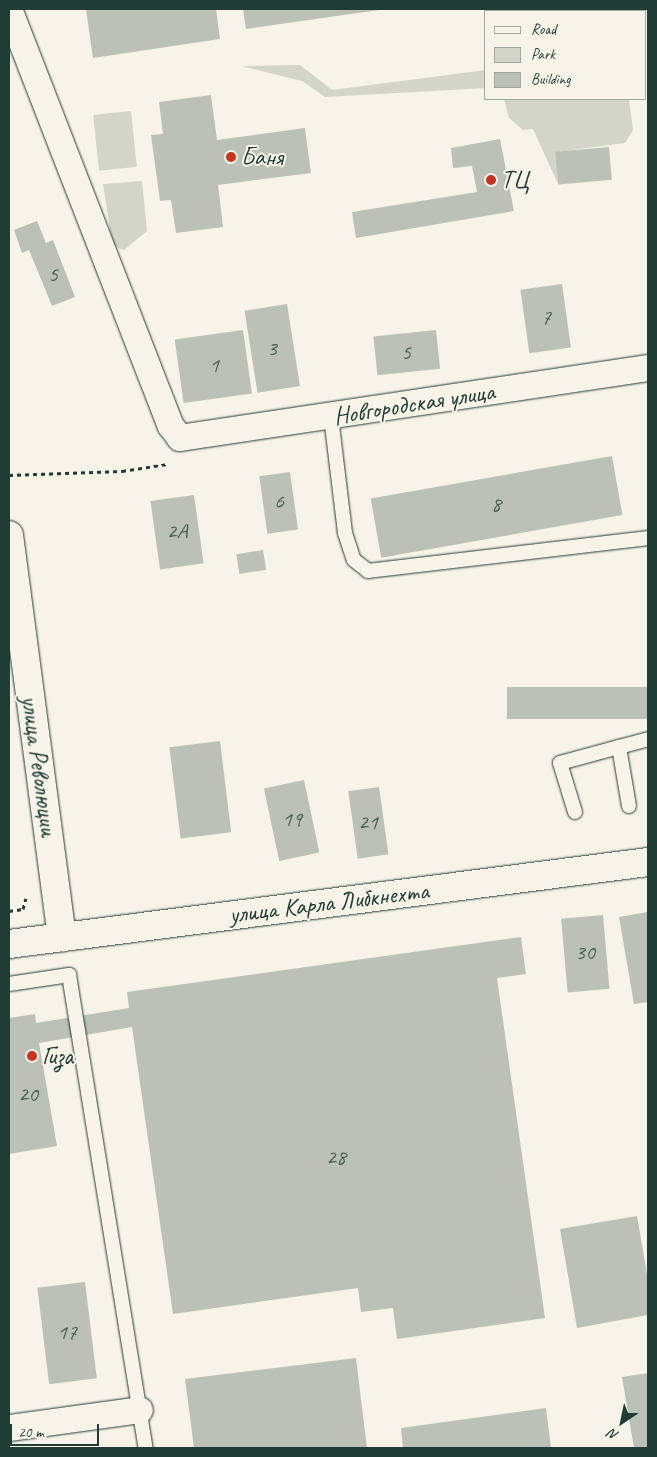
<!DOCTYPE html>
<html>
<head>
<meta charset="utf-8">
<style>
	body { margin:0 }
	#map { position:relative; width:657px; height:1457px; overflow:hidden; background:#f7f3e8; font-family:Caveat,sans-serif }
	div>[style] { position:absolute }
	.green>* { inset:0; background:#d3d5ca; transform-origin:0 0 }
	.building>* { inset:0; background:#bbc1b6; transform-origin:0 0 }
	.path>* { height:3px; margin-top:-1.5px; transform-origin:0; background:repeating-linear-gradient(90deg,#1f3d34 0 4px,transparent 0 8px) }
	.roads { filter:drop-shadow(0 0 1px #1f3d34) drop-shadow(0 0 1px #1f3d34) }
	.service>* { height:14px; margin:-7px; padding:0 7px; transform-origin:7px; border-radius:7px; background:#f7f3e8 }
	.minor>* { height:26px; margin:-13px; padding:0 13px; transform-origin:13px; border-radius:13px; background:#f7f3e8 }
	.primary>* { height:28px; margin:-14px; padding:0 14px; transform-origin:14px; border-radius:14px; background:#f7f3e8 }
	.dots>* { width:14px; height:14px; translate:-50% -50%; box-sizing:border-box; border:2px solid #f7f3e8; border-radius:50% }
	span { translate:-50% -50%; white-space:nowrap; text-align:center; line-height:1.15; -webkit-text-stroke:4px #f7f3e8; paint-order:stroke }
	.number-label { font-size:22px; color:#465e54 }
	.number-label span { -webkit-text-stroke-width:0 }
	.poi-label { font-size:25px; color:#1f3d34 }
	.left { translate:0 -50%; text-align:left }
	.street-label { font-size:25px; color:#1f3d34 }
	.frame { position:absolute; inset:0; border:10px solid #1f3d34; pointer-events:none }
	.legend { position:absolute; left:484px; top:10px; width:162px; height:90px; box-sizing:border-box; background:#f7f3e8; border:1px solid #a1aaa0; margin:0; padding:6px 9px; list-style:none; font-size:15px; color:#1f3d34 }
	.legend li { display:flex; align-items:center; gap:10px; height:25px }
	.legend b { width:25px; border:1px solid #a1aaa0 }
	.north { position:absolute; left:597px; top:1397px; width:50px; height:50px; -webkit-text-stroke:4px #f7f3e8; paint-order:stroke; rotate:214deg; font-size:14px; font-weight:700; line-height:20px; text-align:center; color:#1f3d34 }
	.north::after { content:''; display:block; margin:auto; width:18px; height:22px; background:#1f3d34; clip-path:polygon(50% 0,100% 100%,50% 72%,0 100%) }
	.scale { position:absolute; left:10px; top:1424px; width:89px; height:22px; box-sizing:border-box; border:2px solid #1f3d34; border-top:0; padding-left:6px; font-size:15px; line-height:18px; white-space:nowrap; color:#1f3d34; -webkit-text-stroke:4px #f7f3e8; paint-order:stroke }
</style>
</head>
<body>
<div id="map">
	<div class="green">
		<div style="left:556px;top:9px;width:60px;height:3px"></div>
		<div style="clip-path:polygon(300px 65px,332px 90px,486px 70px,486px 88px,325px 97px,302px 81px,241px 66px)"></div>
		<div style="clip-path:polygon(504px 99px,629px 99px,633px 130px,625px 143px,556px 152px,558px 184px,533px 129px,523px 130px,509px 118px)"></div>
		<div style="left:131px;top:111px;width:56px;height:38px;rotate:84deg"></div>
		<div style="clip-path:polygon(142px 181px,147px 231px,124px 250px,118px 248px,112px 242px,103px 184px)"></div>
	</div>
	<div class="building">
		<div style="clip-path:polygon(86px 9px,216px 9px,220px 39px,93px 58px)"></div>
		<div style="clip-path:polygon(243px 9px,379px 9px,379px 10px,246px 29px)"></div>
		<div style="clip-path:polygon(211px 95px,217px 140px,305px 128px,311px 173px,218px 185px,223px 227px,176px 233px,171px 200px,160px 201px,151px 135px,163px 134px,159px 102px)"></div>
		<div style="clip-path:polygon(500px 139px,514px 211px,356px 238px,352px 212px,477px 192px,472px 166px,453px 168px,451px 148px)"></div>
		<div style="left:609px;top:147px;width:33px;height:54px;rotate:85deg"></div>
		<div style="clip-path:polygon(37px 221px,46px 243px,53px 240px,75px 297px,52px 306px,29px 250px,22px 253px,14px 230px)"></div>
		<div style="left:562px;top:284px;width:64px;height:42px;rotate:82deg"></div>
		<div style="left:287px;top:304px;width:83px;height:43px;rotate:81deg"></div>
		<div style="left:243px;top:330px;width:64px;height:69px;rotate:82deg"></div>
		<div style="left:436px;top:330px;width:39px;height:63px;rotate:84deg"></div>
		<div style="left:612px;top:456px;width:60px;height:245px;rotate:80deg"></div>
		<div style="left:290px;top:472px;width:58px;height:31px;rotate:82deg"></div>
		<div style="left:194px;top:495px;width:69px;height:44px;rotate:82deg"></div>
		<div style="left:263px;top:550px;width:20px;height:27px;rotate:81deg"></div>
		<div style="left:648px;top:687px;width:32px;height:141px;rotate:90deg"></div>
		<div style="left:220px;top:741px;width:92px;height:51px;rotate:83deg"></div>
		<div style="left:304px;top:780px;width:74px;height:41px;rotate:78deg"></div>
		<div style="left:379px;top:787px;width:68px;height:31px;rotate:82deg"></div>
		<div style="clip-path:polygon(648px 912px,648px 1002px,634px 1004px,619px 917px)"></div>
		<div style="left:603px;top:915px;width:74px;height:42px;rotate:85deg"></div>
		<div style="clip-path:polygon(521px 937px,526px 974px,497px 978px,545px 1318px,397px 1339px,393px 1308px,361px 1312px,358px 1288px,173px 1314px,132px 1027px,39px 1043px,57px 1146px,9px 1154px,9px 1018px,35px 1014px,36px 1023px,129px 1008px,127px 992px)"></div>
		<div style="clip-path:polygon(637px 1216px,648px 1280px,648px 1315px,577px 1328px,560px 1229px)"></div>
		<div style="left:85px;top:1282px;width:97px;height:48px;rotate:83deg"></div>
		<div style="clip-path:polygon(356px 1358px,367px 1448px,194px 1448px,185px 1379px)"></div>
		<div style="clip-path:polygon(648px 1373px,648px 1448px,634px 1448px,622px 1377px)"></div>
		<div style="clip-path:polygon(546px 1408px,551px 1448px,403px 1448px,401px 1428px)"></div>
	</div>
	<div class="path">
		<div style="left:9px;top:475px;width:113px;rotate:-2deg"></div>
		<div style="left:122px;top:471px;width:47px;rotate:-8.7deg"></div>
		<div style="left:9px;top:911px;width:14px;rotate:-8deg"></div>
		<div style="left:23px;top:909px;width:11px;rotate:-75deg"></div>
	</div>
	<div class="roads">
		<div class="service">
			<div style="left:331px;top:417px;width:117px;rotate:83.1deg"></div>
			<div style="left:345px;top:533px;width:28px;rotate:72deg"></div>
			<div style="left:354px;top:560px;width:18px;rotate:38deg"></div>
			<div style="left:368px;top:571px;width:282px;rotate:-6.7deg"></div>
			<div style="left:629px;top:806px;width:60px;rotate:-99.6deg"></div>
			<div style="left:619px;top:747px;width:30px;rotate:-15deg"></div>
			<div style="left:575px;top:812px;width:51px;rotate:-107deg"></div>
			<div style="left:560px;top:763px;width:61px;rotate:-15.2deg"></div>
			<div style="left:9px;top:984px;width:61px;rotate:-8.5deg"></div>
			<div style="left:69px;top:975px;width:479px;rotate:80.8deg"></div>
		</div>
		<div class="minor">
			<div style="left:9px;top:9px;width:447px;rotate:68.8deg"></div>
			<div style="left:171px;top:426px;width:15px;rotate:53deg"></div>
			<div style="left:180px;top:438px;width:473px;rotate:-8.5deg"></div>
			<div style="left:9px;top:1428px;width:132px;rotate:-7.8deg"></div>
		</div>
		<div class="primary">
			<div style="left:9px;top:535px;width:406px;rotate:82.5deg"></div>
			<div style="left:9px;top:944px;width:644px;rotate:-7.31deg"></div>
		</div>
	</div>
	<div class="dots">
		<div style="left:231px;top:157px;background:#c8321e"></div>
		<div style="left:491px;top:180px;background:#c8321e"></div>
		<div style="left:32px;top:1056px;background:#c8321e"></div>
	</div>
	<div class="number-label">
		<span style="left:53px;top:275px">5</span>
		<span style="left:546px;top:318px">7</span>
		<span style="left:272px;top:349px">3</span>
		<span style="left:406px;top:353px">5</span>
		<span style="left:214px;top:366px">1</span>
		<span style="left:279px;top:502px">6</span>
		<span style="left:496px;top:505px">8</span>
		<span style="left:177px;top:532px">2А</span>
		<span style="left:292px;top:820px">19</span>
		<span style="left:368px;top:823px">21</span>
		<span style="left:585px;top:953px">30</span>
		<span style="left:28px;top:1095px">20</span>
		<span style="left:336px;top:1158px">28</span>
		<span style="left:67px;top:1333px">17</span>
	</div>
	<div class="poi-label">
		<span class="left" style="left:241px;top:157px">Баня</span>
		<span class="left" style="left:501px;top:180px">ТЦ</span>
		<span class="left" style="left:42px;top:1056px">Гиза</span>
	</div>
	<div class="street-label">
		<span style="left:414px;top:404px;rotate:-9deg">Новгородская улица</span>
		<span style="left:39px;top:766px;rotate:82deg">улица Революции</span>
		<span style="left:329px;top:903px;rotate:-7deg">улица Карла Либкнехта</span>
	</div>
	<div class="frame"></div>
	<ul class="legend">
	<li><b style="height:6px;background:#f7f3e8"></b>Road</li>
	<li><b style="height:14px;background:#d3d5ca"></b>Park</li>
	<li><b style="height:14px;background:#bbc1b6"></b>Building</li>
	</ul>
	<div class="north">N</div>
	<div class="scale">20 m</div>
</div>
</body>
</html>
